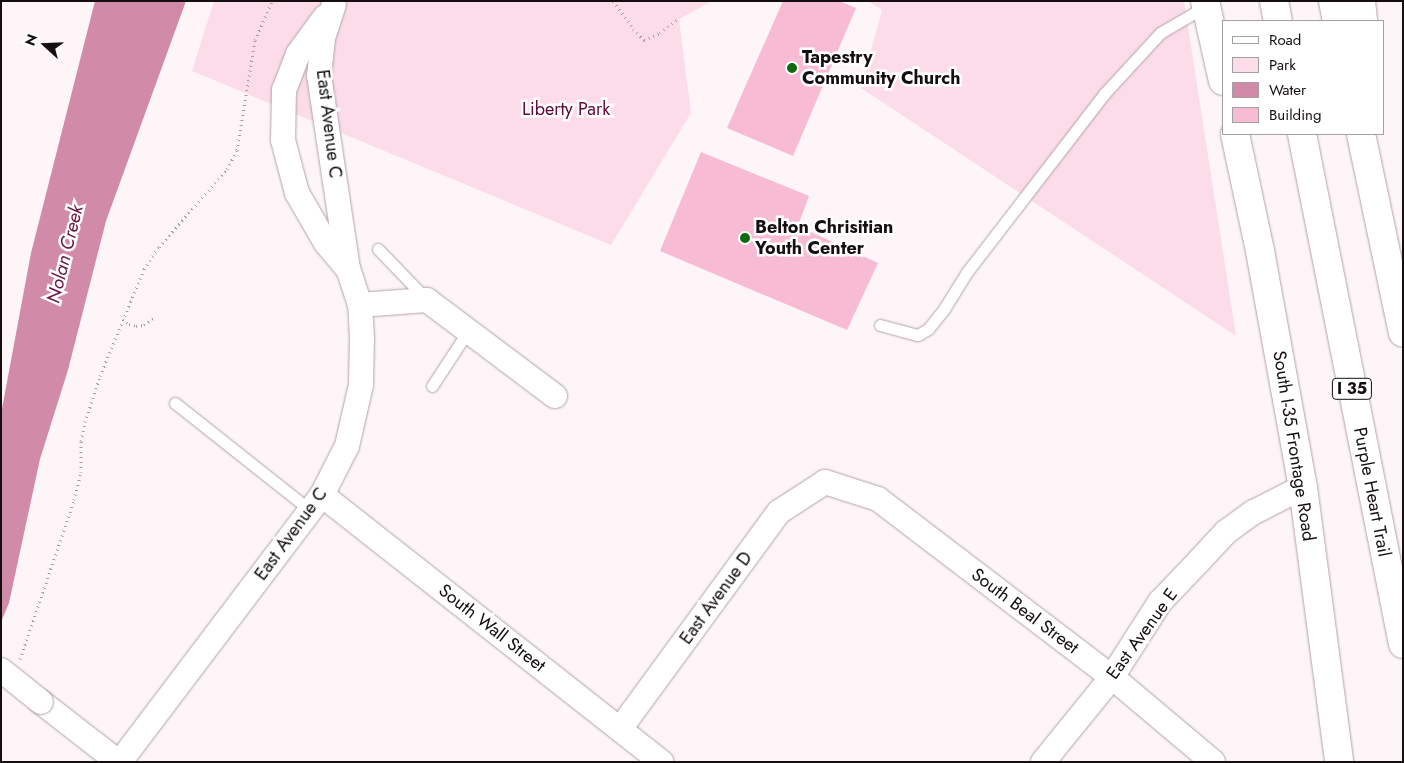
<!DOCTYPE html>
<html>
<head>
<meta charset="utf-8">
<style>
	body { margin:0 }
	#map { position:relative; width:1404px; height:763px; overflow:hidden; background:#fdf5f8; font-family:Jost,sans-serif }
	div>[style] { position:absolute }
	.green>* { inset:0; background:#fbdce8 }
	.water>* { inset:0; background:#d28aa9 }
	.building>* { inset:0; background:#f8bbd4 }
	.path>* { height:3px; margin-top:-1.5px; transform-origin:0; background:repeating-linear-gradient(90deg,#a49da0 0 1px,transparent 0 5px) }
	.roads { filter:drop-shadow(0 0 1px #b4a2a9) drop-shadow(0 0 1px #b4a2a9) }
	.lane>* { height:11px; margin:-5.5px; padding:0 5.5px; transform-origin:5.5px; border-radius:5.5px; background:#fff }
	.street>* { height:24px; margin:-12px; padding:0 12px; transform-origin:12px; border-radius:12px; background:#fff }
	.secondary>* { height:28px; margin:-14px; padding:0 14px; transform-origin:14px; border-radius:14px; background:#fff }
	.highway>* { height:28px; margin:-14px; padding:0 14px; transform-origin:14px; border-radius:14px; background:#fff }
	.bridges { filter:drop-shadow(0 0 1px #b4a2a9) drop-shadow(0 0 1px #b4a2a9) }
	.street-bridge>* { height:24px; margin:-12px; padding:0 12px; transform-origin:12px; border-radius:12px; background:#fff }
	.dots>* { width:14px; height:14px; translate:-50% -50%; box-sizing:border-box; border:2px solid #fff; border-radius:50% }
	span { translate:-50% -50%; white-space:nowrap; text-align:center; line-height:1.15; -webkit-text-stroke:5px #fff; paint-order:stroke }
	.shield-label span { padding:1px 4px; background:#fff; border:1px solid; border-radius:4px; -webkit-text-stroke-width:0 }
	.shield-label { font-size:16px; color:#140e11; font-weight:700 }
	.poi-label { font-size:18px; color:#140e11; font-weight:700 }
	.left { translate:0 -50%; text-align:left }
	.park-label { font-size:18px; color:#5f0639 }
	.street-label { font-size:18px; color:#140e11 }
	.water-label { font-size:19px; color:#6b1644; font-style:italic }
	.frame { position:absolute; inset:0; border:2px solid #140e11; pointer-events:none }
	.legend { position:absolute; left:1222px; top:20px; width:162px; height:115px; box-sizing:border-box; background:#fff; border:1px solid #a19fa0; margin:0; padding:6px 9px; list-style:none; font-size:15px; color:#140e11 }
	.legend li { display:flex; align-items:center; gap:10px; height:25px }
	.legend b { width:25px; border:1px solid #a19fa0 }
	.north { position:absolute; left:20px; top:20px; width:50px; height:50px; -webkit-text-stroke:4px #fff; paint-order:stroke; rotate:290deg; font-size:14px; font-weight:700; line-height:20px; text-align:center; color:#140e11 }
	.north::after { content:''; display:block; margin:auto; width:18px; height:22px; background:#140e11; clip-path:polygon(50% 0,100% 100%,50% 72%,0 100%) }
</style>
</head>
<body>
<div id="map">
	<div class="green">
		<div style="clip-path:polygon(214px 1px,712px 1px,679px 19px,691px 113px,611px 245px,192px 71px)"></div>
		<div style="clip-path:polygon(868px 1px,1184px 1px,1236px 336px,861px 88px,882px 10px)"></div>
	</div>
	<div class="water">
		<div style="clip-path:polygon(95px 1px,186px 1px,106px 221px,68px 370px,40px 459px,9px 603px,1px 622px,1px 414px,31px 253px)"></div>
	</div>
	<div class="building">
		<div style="clip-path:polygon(783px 1px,839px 1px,856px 8px,793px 156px,727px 128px)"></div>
		<div style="clip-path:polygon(701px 152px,809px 196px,798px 226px,878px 263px,847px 330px,660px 251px)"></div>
	</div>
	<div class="path">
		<div style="left:613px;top:1px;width:34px;rotate:54deg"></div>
		<div style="left:633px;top:29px;width:16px;rotate:45deg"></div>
		<div style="left:644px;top:40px;width:17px;rotate:-24deg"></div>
		<div style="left:660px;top:33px;width:23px;rotate:-38deg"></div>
		<div style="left:123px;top:319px;width:8px;rotate:40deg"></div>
		<div style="left:129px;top:324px;width:7px;rotate:16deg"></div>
		<div style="left:136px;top:326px;width:8px;rotate:-7deg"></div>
		<div style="left:144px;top:325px;width:12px;rotate:-35deg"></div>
		<div style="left:20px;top:659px;width:168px;rotate:-71.2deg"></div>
		<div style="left:74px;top:500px;width:29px;rotate:-76deg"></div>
		<div style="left:81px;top:472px;width:31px;rotate:-90deg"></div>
		<div style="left:81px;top:441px;width:19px;rotate:-78deg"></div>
		<div style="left:85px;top:422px;width:48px;rotate:-71.9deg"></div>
		<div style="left:100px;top:376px;width:116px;rotate:-67.6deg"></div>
		<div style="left:144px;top:269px;width:27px;rotate:-56deg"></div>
		<div style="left:159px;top:247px;width:103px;rotate:-48.9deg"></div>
		<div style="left:227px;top:169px;width:21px;rotate:-62deg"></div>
		<div style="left:237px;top:150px;width:111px;rotate:-80.7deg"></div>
		<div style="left:255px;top:40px;width:43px;rotate:-66.4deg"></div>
	</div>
	<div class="roads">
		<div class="lane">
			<div style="left:378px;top:249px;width:71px;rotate:46.1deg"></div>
			<div style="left:880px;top:325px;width:39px;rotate:15deg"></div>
			<div style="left:918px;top:335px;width:12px;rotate:-31deg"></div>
			<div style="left:928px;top:329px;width:26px;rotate:-51deg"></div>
			<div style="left:944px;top:309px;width:44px;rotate:-58.1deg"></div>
			<div style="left:967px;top:272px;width:225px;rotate:-52.4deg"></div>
			<div style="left:1104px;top:94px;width:83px;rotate:-47.4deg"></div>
			<div style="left:1160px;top:33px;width:53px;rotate:-30.4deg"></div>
			<div style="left:432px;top:386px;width:66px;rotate:-56.8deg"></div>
			<div style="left:175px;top:403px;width:172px;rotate:38.4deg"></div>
		</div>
		<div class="street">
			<div style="left:325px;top:17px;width:46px;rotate:126.1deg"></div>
			<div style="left:298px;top:54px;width:39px;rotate:111deg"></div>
			<div style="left:284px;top:90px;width:50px;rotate:91.1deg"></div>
			<div style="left:283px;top:140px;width:55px;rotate:75.2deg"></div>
			<div style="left:297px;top:193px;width:58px;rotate:59.9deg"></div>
			<div style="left:326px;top:243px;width:34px;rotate:50deg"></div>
			<div style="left:360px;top:305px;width:67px;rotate:-4.3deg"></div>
			<div style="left:427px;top:300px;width:160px;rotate:36.9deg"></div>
			<div style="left:322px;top:495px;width:432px;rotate:38.2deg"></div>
			<div style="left:41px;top:702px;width:98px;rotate:37.9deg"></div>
			<div style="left:620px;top:729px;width:269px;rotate:-53.8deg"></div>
			<div style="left:779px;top:512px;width:55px;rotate:-33.1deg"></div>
			<div style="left:825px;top:482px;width:56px;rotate:17.8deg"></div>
			<div style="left:878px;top:499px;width:294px;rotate:37.3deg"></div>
			<div style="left:1112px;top:677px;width:132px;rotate:40.1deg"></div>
			<div style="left:120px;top:762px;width:335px;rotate:-52.9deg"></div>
			<div style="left:322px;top:495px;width:55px;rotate:-63deg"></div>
			<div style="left:347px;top:446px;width:63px;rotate:-77.1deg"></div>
			<div style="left:361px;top:385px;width:46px;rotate:-88.8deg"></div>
			<div style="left:362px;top:339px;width:34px;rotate:-93deg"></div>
			<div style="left:360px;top:305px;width:38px;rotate:-108deg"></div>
			<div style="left:348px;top:269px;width:195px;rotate:-98.5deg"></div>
			<div style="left:319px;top:76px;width:38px;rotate:-84deg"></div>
			<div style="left:323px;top:38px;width:35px;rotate:-72deg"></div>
			<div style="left:1043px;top:762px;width:109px;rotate:-50.9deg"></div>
			<div style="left:1112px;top:677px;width:89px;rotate:-57.4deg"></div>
			<div style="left:1160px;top:602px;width:57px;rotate:-46.4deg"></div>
			<div style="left:1199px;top:561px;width:40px;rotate:-47deg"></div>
			<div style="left:1226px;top:532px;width:34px;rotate:-36deg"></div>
			<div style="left:1254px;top:512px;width:55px;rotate:-27deg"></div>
		</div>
		<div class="secondary">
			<div style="left:1205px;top:1px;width:82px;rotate:77.3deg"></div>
			<div style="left:1235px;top:134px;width:120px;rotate:77.9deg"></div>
			<div style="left:1260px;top:251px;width:240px;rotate:79.7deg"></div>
			<div style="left:1303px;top:487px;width:277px;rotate:82.5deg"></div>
		</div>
		<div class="highway">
			<div style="left:1274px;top:1px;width:20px;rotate:79deg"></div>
			<div style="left:1333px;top:1px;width:20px;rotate:79deg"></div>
			<div style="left:1361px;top:1px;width:20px;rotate:84deg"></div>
			<div style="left:1302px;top:134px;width:520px;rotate:78.8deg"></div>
			<div style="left:1361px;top:134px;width:203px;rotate:78.1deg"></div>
		</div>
	</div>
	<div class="bridges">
		<div class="street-bridge">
			<div style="left:1px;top:670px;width:51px;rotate:38.7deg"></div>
		</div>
	</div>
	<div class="dots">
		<div style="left:792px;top:68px;background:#11690f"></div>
		<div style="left:745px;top:238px;background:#11690f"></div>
	</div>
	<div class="shield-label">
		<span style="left:1352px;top:389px">I 35</span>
	</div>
	<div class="poi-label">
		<span class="left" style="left:802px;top:68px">Tapestry<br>Community Church</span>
		<span class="left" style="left:755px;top:238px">Belton Chrisitian<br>Youth Center</span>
	</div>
	<div class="park-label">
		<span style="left:566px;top:109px">Liberty Park</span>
	</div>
	<div class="street-label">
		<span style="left:329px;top:124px;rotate:83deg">East Avenue C</span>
		<span style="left:1294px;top:446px;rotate:81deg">South I-35 Frontage Road</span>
		<span style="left:1372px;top:492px;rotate:79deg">Purple Heart Trail</span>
		<span style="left:291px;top:534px;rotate:-54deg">East Avenue C</span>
		<span style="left:716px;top:598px;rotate:-54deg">East Avenue D</span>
		<span style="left:1025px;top:611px;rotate:37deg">South Beal Street</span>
		<span style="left:492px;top:628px;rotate:38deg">South Wall Street</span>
		<span style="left:1142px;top:634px;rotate:-54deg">East Avenue E</span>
	</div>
	<div class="water-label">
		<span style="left:65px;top:254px;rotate:-76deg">Nolan Creek</span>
	</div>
	<div class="frame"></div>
	<ul class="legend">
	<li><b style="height:6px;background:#fff"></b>Road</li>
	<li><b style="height:14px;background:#fbdce8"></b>Park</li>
	<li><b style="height:14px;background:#d28aa9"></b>Water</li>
	<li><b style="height:14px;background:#f8bbd4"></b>Building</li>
	</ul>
	<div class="north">N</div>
</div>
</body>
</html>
